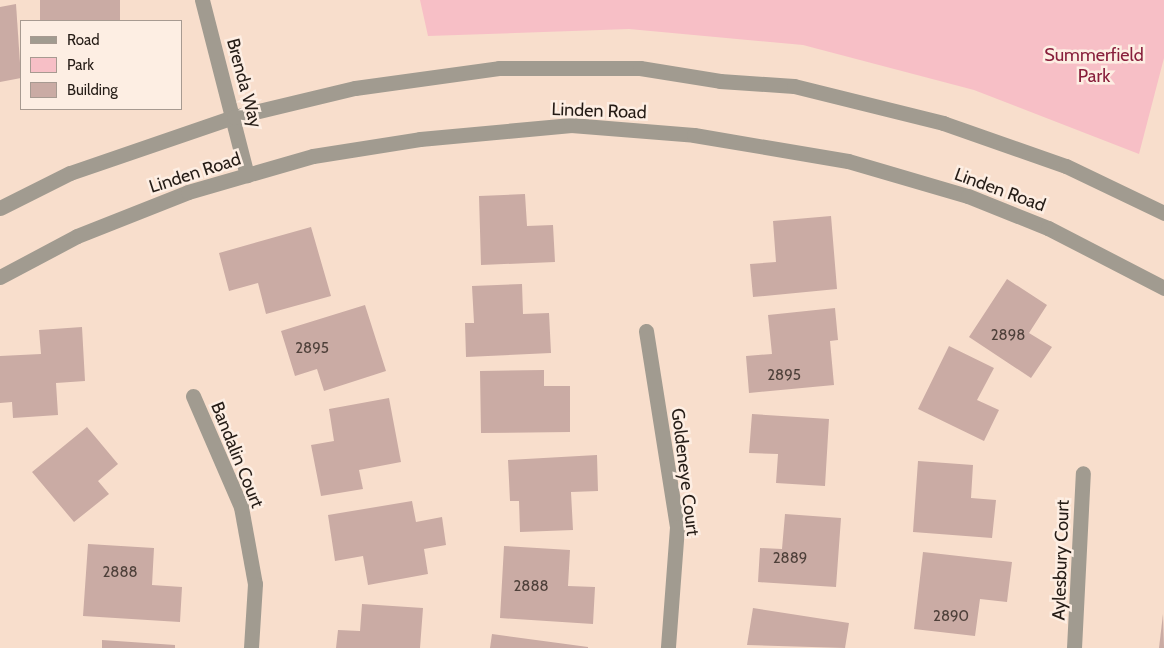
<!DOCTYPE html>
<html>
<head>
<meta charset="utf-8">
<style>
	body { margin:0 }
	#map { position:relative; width:1164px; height:648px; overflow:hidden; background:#f8decc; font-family:Cabin,sans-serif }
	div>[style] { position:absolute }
	.green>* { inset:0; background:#f7bfc6 }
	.building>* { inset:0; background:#caaba4; transform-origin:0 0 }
	.minor>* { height:15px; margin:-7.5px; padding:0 7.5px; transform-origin:7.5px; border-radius:7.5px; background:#a19b90 }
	span { translate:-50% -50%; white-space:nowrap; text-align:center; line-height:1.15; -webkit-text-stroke:5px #fdeee3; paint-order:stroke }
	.number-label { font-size:15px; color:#4e403a }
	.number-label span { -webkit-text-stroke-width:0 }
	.park-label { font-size:18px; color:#881f3c }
	.street-label { font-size:18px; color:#251c16 }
	.legend { position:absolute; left:20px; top:20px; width:162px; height:90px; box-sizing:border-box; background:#fdeee3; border:1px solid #a79a91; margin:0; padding:6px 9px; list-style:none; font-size:15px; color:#251c16 }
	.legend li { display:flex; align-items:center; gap:10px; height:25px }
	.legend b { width:25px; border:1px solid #a79a91 }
</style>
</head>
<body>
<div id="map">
	<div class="green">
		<div style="clip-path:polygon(420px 0,1164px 0,1164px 58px,1139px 154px,974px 90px,803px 45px,629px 29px,428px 36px)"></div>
	</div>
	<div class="building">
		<div style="left:40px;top:0;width:80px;height:21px"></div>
		<div style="clip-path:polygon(16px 4px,21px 78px,0 82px,0 7px)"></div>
		<div style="clip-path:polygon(525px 194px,527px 226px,553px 225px,555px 262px,481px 265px,479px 196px)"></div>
		<div style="clip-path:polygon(831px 216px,837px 289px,753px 297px,750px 264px,776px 262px,773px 221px)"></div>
		<div style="clip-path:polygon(311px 227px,331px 296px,266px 314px,258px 283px,229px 291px,219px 253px)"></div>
		<div style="clip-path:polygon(1007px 279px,1047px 305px,1029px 333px,1052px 347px,1031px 378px,969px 337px)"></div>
		<div style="clip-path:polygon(522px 284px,523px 314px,549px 313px,551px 353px,466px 357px,465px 323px,474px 323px,472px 286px)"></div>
		<div style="clip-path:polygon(365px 305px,386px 371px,324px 391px,317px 369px,295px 376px,281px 331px)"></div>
		<div style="clip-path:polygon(835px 308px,838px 340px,830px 341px,834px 385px,749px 393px,746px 356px,772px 354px,768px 315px)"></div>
		<div style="clip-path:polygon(82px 327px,85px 381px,56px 383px,58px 415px,13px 418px,12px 402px,0 403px,0 356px,41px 354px,39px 330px)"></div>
		<div style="clip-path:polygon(949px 346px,994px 368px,977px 400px,999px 410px,984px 441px,918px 409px)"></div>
		<div style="clip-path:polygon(544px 370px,544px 386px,570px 386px,570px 432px,481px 433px,480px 371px)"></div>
		<div style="clip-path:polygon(389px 398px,401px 462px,359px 470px,363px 489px,321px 496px,311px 445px,334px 441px,329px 409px)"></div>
		<div style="clip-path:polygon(752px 414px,829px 419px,825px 486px,776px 483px,778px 454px,749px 453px)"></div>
		<div style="clip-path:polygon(87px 427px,118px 464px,98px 481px,109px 494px,74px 522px,32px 472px)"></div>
		<div style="clip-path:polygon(597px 455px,598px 491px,571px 492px,573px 530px,520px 532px,519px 501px,510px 501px,508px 460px)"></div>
		<div style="clip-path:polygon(918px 461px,973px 465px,971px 498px,996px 500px,992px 538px,913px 532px)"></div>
		<div style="clip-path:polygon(412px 501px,416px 522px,442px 517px,446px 545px,424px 549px,428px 574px,368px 585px,363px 556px,335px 561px,328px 515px)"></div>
		<div style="clip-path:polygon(785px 514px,841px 518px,836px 587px,758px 582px,760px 548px,782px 549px)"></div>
		<div style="clip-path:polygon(88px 544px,154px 548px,152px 585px,182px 587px,180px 622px,83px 616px)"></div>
		<div style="clip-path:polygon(504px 546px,570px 550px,568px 586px,595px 587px,593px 624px,500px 618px)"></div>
		<div style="clip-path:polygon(923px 552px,1012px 562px,1007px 602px,980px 599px,975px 636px,914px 629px)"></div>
		<div style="clip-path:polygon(362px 604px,423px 608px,420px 648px,336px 648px,338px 630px,360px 631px)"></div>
		<div style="clip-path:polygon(753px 608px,849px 623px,845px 648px,747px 645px)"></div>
		<div style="clip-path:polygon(1163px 614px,1164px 648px,1159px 648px)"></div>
		<div style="clip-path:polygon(492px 634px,588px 647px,588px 648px,490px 648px)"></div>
		<div style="clip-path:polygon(102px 640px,175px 645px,175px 648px,102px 648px)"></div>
	</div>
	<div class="minor">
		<div style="left:202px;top:0;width:181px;rotate:75.6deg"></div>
		<div style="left:0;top:208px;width:78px;rotate:-26.6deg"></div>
		<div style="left:70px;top:173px;width:173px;rotate:-18.9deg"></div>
		<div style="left:234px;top:117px;width:124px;rotate:-13.5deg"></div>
		<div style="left:355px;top:88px;width:145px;rotate:-7.9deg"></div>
		<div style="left:499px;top:68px;width:141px"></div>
		<div style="left:640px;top:68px;width:81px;rotate:9.2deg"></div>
		<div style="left:720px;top:81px;width:74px;rotate:3.9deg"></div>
		<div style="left:794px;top:86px;width:154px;rotate:13.9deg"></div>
		<div style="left:943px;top:123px;width:130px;rotate:19.3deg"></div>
		<div style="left:1066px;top:166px;width:109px;rotate:25.6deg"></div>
		<div style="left:0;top:277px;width:87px;rotate:-28deg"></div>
		<div style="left:77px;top:236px;width:119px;rotate:-21.6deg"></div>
		<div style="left:188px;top:192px;width:130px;rotate:-16.1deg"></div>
		<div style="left:313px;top:156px;width:108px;rotate:-9deg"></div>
		<div style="left:420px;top:139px;width:152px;rotate:-5.3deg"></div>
		<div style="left:571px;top:125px;width:123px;rotate:4.6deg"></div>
		<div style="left:694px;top:135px;width:156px;rotate:9.6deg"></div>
		<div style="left:848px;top:161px;width:125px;rotate:16.3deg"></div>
		<div style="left:968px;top:196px;width:86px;rotate:21.8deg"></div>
		<div style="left:1048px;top:228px;width:131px;rotate:27.3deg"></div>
		<div style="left:646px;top:331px;width:198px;rotate:81deg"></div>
		<div style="left:677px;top:527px;width:121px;rotate:94.3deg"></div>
		<div style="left:193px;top:396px;width:121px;rotate:66.6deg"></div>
		<div style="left:241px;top:507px;width:78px;rotate:79.7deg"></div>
		<div style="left:255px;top:584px;width:64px;rotate:93.6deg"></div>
		<div style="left:1074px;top:648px;width:175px;rotate:-87.1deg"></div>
	</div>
	<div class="number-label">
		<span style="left:1008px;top:336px">2898</span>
		<span style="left:312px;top:349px">2895</span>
		<span style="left:784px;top:376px">2895</span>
		<span style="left:790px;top:559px">2889</span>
		<span style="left:120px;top:573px">2888</span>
		<span style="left:531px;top:587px">2888</span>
		<span style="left:951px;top:617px">2890</span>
	</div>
	<div class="park-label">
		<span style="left:1094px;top:66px">Summerfield<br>Park</span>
	</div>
	<div class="street-label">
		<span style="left:244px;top:83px;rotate:75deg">Brenda Way</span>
		<span style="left:599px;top:111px;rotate:2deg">Linden Road</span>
		<span style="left:195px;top:173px;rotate:-18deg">Linden Road</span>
		<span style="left:1000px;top:190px;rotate:20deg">Linden Road</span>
		<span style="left:237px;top:455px;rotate:68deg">Bandalin Court</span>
		<span style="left:685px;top:472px;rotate:83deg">Goldeneye Court</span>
		<span style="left:1061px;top:560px;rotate:-88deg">Aylesbury Court</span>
	</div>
	<ul class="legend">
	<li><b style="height:6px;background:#a19b90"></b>Road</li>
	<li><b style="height:14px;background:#f7bfc6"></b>Park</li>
	<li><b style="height:14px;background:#caaba4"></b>Building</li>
	</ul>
</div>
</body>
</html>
